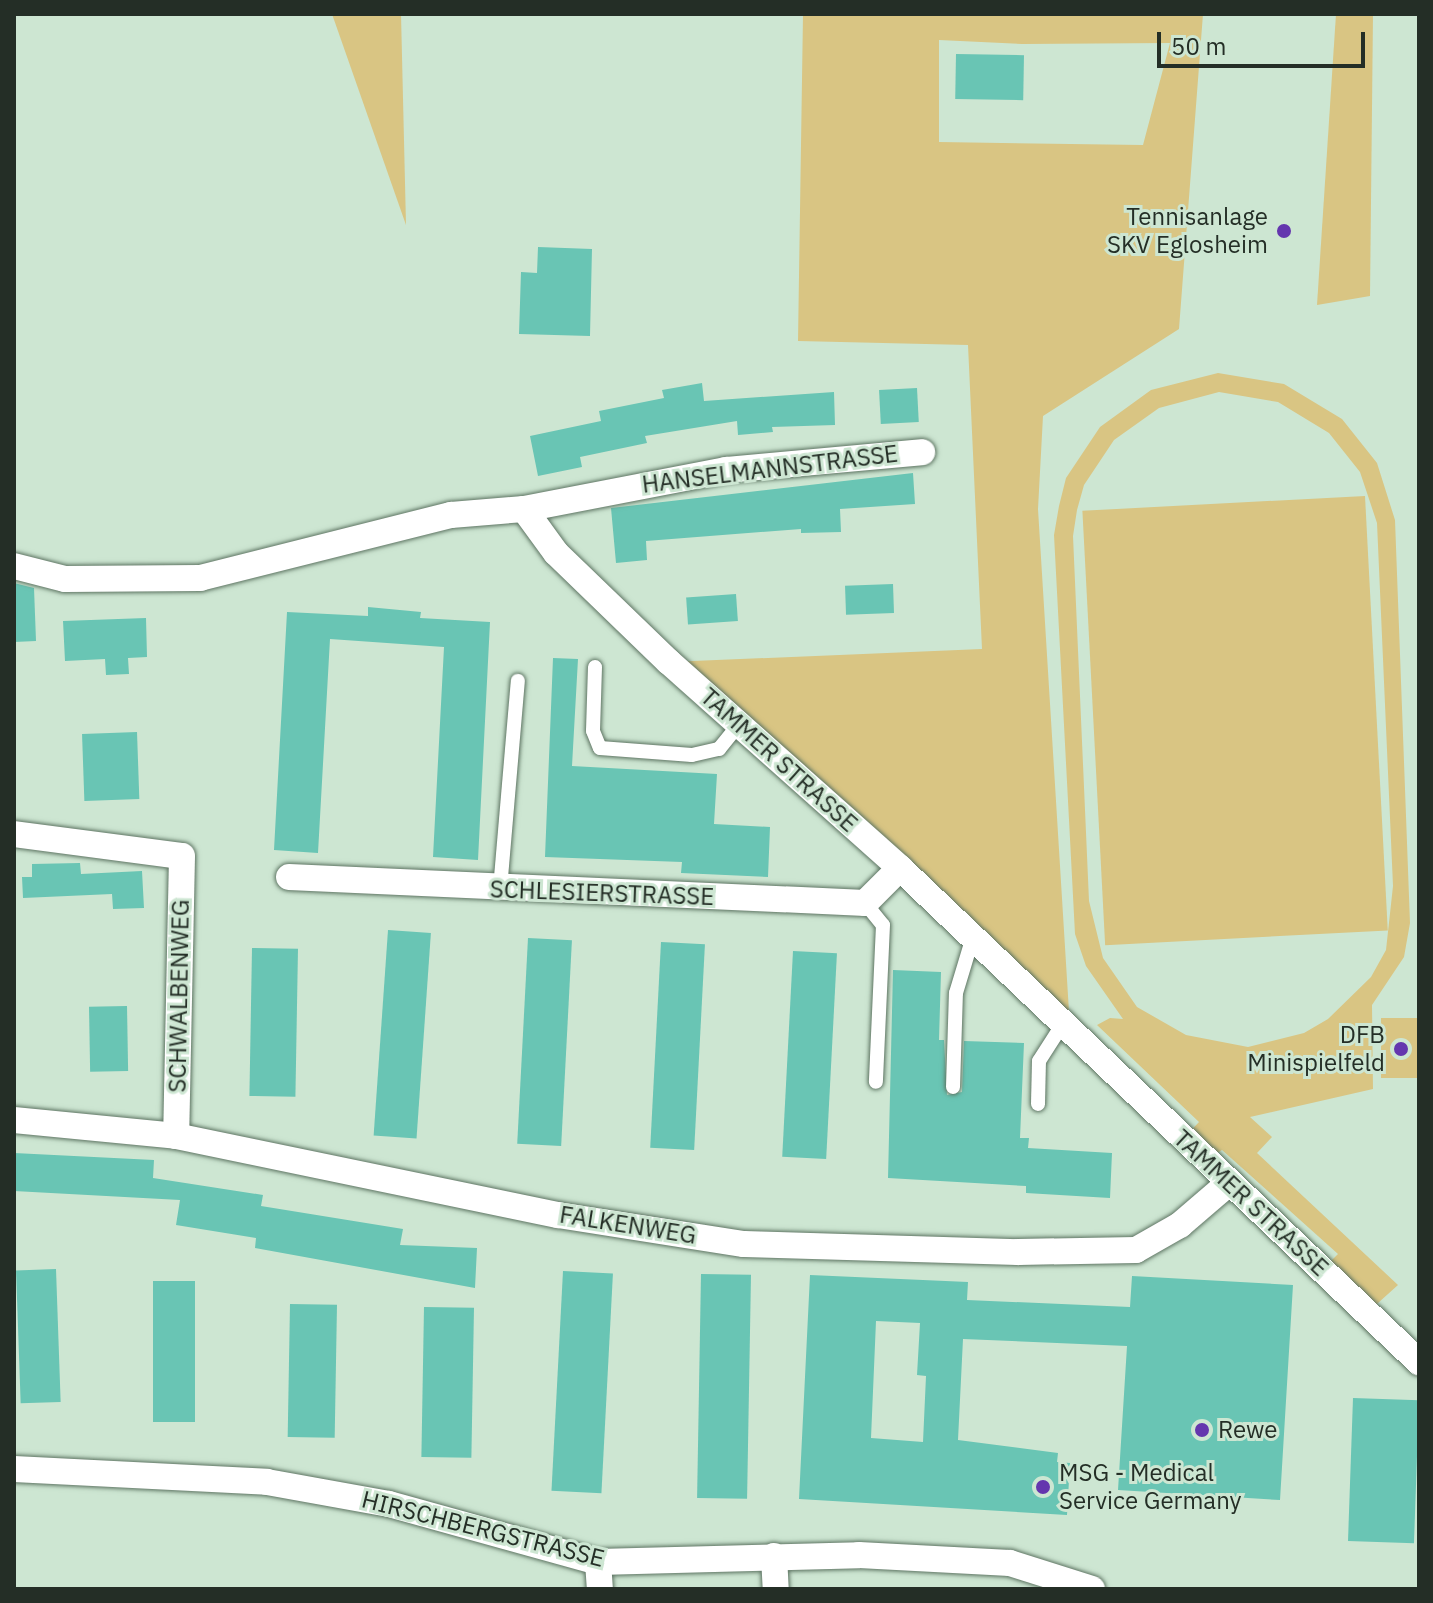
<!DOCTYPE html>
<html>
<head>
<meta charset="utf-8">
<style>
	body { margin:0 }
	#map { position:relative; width:1433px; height:1603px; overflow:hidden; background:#cde6d2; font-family:"IBM Plex Sans",sans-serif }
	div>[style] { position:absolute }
	.green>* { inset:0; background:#d9c583; transform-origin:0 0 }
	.building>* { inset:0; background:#69c5b4; transform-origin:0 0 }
	.roads { filter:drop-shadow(0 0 2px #5e7563) drop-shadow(0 0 2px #5e7563) }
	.service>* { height:14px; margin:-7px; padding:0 7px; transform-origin:7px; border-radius:7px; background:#fff }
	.minor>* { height:26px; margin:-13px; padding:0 13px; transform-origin:13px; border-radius:13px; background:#fff }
	.dots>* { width:22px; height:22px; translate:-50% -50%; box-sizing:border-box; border:4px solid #cde6d2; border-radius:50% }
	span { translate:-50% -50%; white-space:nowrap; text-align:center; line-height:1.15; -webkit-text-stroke:6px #cde6d2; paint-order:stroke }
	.poi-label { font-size:24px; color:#242e26 }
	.right { translate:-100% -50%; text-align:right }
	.left { translate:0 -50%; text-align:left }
	.street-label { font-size:24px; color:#242e26 }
	.frame { position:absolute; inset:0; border:16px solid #242e26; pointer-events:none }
	.scale { position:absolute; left:1157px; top:32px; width:208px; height:36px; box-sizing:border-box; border:4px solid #242e26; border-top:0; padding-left:10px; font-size:24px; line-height:28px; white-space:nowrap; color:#242e26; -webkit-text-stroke:6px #cde6d2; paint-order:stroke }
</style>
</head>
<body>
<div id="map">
	<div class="green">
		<div style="clip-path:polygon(332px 14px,401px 14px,406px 225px)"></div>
		<div style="clip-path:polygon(evenodd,803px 14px,1203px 14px,1179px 329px,1043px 416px,1038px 509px,1070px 1028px,669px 662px,982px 649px,968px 345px,798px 341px,803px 14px,939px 40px,1022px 44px,1170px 43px,1143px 145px,939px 142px,939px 40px)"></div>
		<div style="clip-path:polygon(1336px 14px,1373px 14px,1370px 296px,1317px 305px)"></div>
		<div style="clip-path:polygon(evenodd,1218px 373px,1284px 384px,1342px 419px,1377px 463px,1395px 520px,1410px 923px,1404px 957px,1372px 1005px,1373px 1089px,1250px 1117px,1272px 1137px,1257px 1153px,1398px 1285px,1368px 1312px,1322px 1270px,1338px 1254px,1222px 1150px,1204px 1161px,1183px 1139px,1199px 1122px,1097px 1025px,1110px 1018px,1123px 1019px,1086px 966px,1075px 934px,1054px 535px,1059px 506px,1066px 478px,1100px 427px,1151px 390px,1218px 373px,1219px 392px,1278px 402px,1329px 433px,1360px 472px,1377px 523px,1393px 886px,1386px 950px,1371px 977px,1328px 1019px,1304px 1033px,1248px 1047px,1186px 1035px,1137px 1007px,1103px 958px,1089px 901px,1073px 536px,1077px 510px,1084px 485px,1114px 440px,1159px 408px,1219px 392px)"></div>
		<div style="left:1365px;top:496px;width:435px;height:283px;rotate:87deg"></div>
		<div style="left:1419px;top:1018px;width:60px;height:38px;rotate:90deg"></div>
	</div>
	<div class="building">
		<div style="left:956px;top:54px;width:68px;height:45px;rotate:1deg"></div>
		<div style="clip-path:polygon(538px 247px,592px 249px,590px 336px,519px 334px,521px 272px,537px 273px)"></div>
		<div style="clip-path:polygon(702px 383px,704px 401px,834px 392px,835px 425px,772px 427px,773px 432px,738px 435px,737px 421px,645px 436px,647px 443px,580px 457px,582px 467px,538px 476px,530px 436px,601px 421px,599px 411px,664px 398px,662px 390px)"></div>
		<div style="left:917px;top:388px;width:34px;height:38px;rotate:87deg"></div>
		<div style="clip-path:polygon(913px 473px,915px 504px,840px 509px,841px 532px,801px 533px,801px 529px,646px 541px,647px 560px,616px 563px,611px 508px)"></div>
		<div style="clip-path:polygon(14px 583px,34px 588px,36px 641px,14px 642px)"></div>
		<div style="left:893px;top:584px;width:29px;height:48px;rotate:88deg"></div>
		<div style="left:736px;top:594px;width:27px;height:50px;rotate:86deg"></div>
		<div style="clip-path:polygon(368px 607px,421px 612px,420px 618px,490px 622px,478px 860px,433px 857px,444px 647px,330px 639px,318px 853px,274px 850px,287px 612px,368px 616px)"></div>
		<div style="clip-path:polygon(146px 618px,147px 657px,128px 658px,129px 674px,106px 675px,105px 659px,65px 661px,63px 621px)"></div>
		<div style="clip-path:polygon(553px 658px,578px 659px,572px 766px,717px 774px,714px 824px,770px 827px,768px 877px,681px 873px,682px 862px,545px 857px)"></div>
		<div style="left:137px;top:732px;width:67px;height:55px;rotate:88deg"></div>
		<div style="clip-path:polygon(80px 863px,81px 874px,142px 871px,144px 908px,113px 909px,112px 894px,23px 898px,22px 877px,32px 877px,32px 864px)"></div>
		<div style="left:388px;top:930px;width:43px;height:206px;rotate:4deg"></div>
		<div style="left:528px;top:938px;width:44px;height:206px;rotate:3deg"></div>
		<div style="left:661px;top:942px;width:44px;height:206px;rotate:3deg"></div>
		<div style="left:252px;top:948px;width:46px;height:148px;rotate:1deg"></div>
		<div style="left:793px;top:951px;width:44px;height:206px;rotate:3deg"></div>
		<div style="clip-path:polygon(893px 970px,941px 972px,939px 1040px,944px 1040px,947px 1095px,962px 1092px,964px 1041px,1024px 1043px,1020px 1138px,1029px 1138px,1028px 1148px,1112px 1153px,1110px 1198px,1026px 1193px,1026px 1186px,888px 1178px)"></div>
		<div style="left:127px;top:1006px;width:65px;height:38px;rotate:89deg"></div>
		<div style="clip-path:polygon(14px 1153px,154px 1160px,153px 1178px,263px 1195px,261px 1206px,403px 1229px,400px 1245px,477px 1248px,475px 1288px,255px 1248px,256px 1238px,176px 1225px,180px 1200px,14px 1191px)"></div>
		<div style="left:56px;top:1269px;width:133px;height:40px;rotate:88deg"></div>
		<div style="left:563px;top:1271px;width:50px;height:220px;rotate:3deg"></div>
		<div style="left:701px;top:1274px;width:50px;height:224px;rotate:1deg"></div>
		<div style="clip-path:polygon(evenodd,810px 1275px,968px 1282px,967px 1300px,1130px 1307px,1132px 1276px,1293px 1285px,1280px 1500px,1118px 1490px,1127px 1346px,963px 1339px,958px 1440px,1058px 1453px,1057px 1462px,1070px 1463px,1067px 1515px,799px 1499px,810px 1275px,876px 1321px,920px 1323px,917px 1375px,926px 1376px,923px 1442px,871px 1438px,876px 1321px)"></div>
		<div style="left:153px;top:1281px;width:42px;height:141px"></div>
		<div style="left:290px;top:1304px;width:47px;height:133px;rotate:1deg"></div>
		<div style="left:424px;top:1307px;width:50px;height:150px;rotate:1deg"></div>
		<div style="left:1353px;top:1398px;width:66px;height:143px;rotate:2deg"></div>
	</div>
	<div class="roads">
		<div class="service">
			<div style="left:595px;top:667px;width:64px;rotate:91.8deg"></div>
			<div style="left:593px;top:731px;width:18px;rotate:68deg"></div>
			<div style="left:600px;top:748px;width:92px;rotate:4.4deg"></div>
			<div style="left:692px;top:755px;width:28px;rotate:-13deg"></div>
			<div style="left:719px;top:749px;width:32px;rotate:-51deg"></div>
			<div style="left:500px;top:889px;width:209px;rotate:-85.1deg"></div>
			<div style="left:865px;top:903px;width:28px;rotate:51deg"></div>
			<div style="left:883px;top:925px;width:157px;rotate:92.6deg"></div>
			<div style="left:953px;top:1087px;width:94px;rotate:-88.2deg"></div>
			<div style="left:956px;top:993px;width:55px;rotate:-73.2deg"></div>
			<div style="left:1038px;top:1104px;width:43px;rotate:-88.7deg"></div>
			<div style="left:1039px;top:1061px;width:46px;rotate:-57.3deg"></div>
		</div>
		<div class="minor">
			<div style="left:524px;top:509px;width:54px;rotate:54deg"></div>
			<div style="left:556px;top:553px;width:157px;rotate:44deg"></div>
			<div style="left:669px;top:662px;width:310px;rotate:41.7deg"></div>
			<div style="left:900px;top:868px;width:717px;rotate:43.59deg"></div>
			<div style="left:14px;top:566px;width:53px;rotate:14.3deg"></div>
			<div style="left:65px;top:579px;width:135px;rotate:-0.4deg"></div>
			<div style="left:200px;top:578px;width:259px;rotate:-14.1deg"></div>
			<div style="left:451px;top:515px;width:73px;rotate:-4.7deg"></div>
			<div style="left:524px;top:509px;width:206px;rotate:-10.9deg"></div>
			<div style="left:726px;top:470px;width:197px;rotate:-5.2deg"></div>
			<div style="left:14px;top:834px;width:169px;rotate:7.5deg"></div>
			<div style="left:182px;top:856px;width:280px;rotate:91.2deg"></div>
			<div style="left:289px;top:877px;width:577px;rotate:2.58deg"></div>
			<div style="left:865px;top:903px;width:49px;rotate:-45deg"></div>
			<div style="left:14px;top:1120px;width:163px;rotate:5.6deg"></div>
			<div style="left:176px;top:1136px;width:390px;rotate:11.7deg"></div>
			<div style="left:558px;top:1215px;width:188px;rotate:8.9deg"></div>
			<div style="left:744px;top:1244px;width:274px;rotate:1.7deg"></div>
			<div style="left:1018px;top:1252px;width:118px;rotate:-1deg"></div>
			<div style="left:1136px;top:1250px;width:51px;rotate:-29.6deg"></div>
			<div style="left:1180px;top:1225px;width:65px;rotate:-40.6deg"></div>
			<div style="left:14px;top:1469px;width:253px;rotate:2.9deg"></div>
			<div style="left:267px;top:1482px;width:124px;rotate:10.2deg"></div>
			<div style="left:389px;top:1504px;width:217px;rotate:15.5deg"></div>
			<div style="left:598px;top:1562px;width:261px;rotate:-1.5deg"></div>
			<div style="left:859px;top:1555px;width:151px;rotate:3deg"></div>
			<div style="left:1010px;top:1563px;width:86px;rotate:17.6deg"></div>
			<div style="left:774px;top:1556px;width:33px;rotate:87deg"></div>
			<div style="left:598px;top:1562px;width:27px;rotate:86deg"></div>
		</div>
	</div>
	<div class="dots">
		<div style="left:1284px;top:231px;background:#6436ae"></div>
		<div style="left:1401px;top:1049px;background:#6436ae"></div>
		<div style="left:1202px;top:1430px;background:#6436ae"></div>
		<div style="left:1043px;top:1487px;background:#6436ae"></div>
	</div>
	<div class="poi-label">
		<span class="right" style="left:1268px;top:231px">Tennisanlage<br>SKV Eglosheim</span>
		<span class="right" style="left:1385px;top:1049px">DFB<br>Minispielfeld</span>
		<span class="left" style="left:1218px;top:1430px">Rewe</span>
		<span class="left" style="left:1059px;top:1487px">MSG - Medical<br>Service Germany</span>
	</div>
	<div class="street-label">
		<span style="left:770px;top:469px;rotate:-7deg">HANSELMANNSTRASSE</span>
		<span style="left:779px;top:760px;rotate:42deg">TAMMER STRASSE</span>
		<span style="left:602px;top:893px;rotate:2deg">SCHLESIERSTRASSE</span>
		<span style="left:179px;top:996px;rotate:-89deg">SCHWALBENWEG</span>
		<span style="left:1251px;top:1203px;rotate:43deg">TAMMER STRASSE</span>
		<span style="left:628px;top:1225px;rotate:9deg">FALKENWEG</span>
		<span style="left:483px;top:1529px;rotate:14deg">HIRSCHBERGSTRASSE</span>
	</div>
	<div class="frame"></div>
	<div class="scale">50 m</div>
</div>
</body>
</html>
